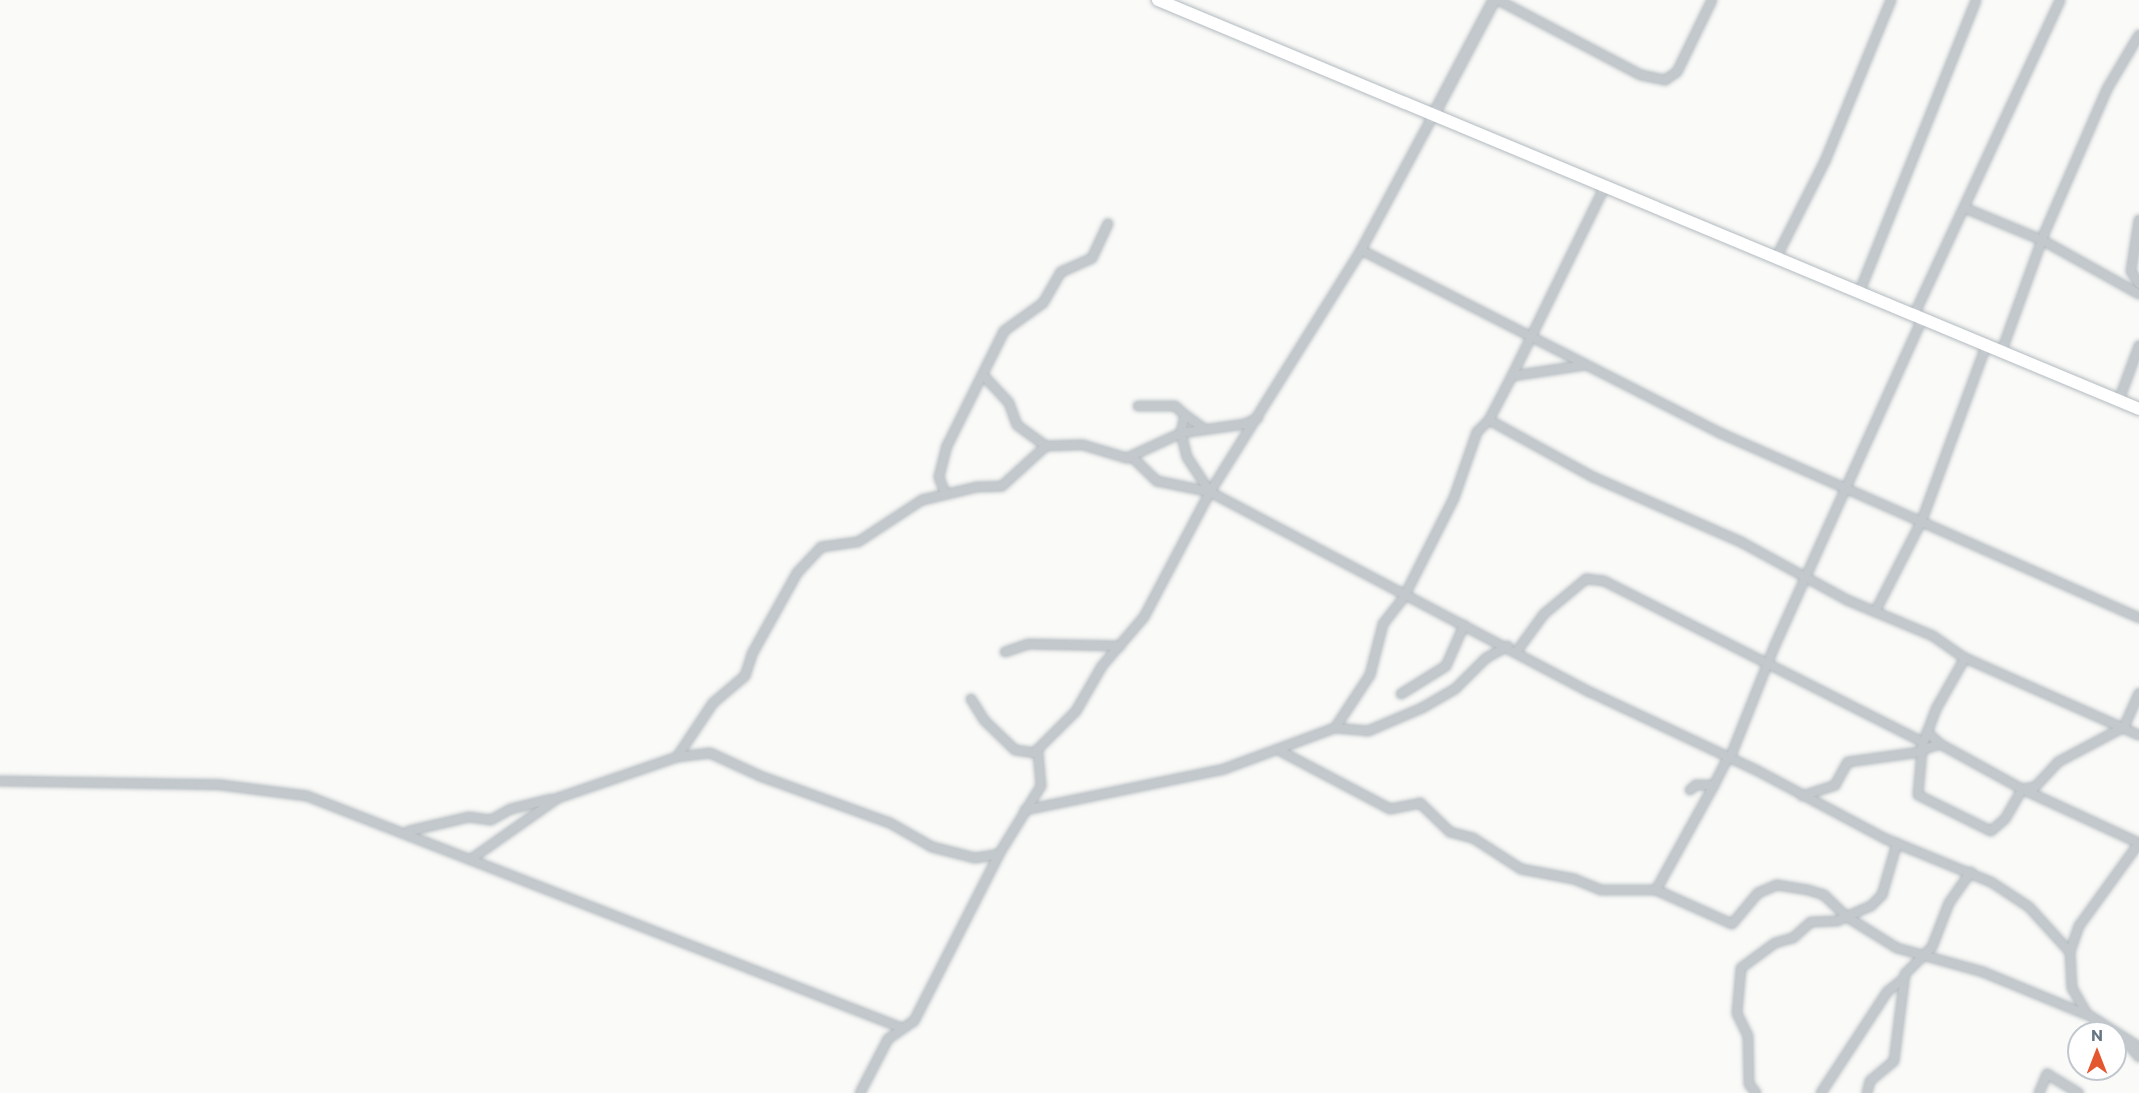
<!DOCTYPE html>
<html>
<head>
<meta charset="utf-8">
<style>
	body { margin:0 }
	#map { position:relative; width:2139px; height:1093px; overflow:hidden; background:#fafaf8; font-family:Commissioner,sans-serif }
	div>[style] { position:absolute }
	.roads { filter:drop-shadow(0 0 2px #b3babf) drop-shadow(0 0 2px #b3babf) }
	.minor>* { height:8px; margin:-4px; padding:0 4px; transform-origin:4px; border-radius:4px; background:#c3c8cc }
	.tertiary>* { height:10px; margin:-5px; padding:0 5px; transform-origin:5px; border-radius:5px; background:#c3c8cc }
	.secondary>* { height:12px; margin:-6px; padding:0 6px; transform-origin:6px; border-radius:6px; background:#fff }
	span { translate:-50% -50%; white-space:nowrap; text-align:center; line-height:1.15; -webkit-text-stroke:6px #fff; paint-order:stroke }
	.north { position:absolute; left:2067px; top:1021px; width:60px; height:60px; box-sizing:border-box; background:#fff; border:2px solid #c1c8cd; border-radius:50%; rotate:0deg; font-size:16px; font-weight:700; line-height:24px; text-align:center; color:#657683 }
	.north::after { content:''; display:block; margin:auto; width:21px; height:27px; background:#e4572e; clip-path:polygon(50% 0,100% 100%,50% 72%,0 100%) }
</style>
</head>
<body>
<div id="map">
	<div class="roads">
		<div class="minor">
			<div style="left:1498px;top:0;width:161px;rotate:27.7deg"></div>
			<div style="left:1641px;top:75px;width:25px;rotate:12deg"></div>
			<div style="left:1665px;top:80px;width:14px;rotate:-34deg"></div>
			<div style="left:1677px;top:72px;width:80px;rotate:-64.1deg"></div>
			<div style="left:1967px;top:209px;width:81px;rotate:22.5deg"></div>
			<div style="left:2042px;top:240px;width:111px;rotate:29.1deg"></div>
			<div style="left:2139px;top:220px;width:52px;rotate:98.9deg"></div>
			<div style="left:2131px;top:271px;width:15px;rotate:58deg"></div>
			<div style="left:1361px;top:250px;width:403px;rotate:27deg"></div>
			<div style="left:1720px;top:433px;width:458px;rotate:23.8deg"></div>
			<div style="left:1776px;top:258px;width:109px;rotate:-63.2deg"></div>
			<div style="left:1825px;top:161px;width:174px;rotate:-67.7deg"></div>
			<div style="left:1859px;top:293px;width:315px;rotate:-68.2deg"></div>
			<div style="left:1914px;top:315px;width:347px;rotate:-65.1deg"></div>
			<div style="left:2001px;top:353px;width:127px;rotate:-70.1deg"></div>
			<div style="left:2044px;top:234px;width:158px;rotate:-66.5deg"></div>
			<div style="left:2107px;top:89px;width:63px;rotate:-59.3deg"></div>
			<div style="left:983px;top:375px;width:38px;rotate:47deg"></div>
			<div style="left:1009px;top:403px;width:23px;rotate:70deg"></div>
			<div style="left:1017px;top:425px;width:36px;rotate:36deg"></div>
			<div style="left:1512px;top:376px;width:74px;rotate:-8.6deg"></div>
			<div style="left:2119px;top:400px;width:58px;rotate:-69.7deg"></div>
			<div style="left:1138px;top:406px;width:37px"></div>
			<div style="left:1175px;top:406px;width:13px;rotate:42deg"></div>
			<div style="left:1489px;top:420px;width:119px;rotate:28.7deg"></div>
			<div style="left:1593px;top:477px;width:162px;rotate:23.7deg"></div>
			<div style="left:1741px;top:542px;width:121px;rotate:28.7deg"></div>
			<div style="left:1847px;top:600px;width:93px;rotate:22.7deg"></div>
			<div style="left:1933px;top:636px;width:39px;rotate:35deg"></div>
			<div style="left:1965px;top:658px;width:190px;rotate:23.9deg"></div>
			<div style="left:1203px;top:428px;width:22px;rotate:-144deg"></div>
			<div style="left:1185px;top:415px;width:18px;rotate:103deg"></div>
			<div style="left:1181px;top:433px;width:25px;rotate:76deg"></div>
			<div style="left:1187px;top:457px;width:42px;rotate:56.7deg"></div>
			<div style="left:1132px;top:457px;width:35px;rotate:44deg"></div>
			<div style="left:1157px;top:481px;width:54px;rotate:11.7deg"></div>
			<div style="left:1210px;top:492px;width:429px;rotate:27.8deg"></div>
			<div style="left:1590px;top:692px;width:183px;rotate:25.2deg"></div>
			<div style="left:1756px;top:770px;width:147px;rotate:28deg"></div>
			<div style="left:1886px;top:839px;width:113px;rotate:22.3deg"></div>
			<div style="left:1991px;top:882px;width:45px;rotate:33.3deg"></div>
			<div style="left:2029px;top:907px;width:61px;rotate:47.7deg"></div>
			<div style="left:2070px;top:952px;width:36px;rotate:87deg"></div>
			<div style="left:2072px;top:988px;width:30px;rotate:60deg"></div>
			<div style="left:2087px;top:1014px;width:62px;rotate:32.4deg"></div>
			<div style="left:945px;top:493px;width:17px;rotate:-111deg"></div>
			<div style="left:939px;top:477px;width:32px;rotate:-76deg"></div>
			<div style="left:947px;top:446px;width:128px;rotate:-63.6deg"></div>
			<div style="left:1004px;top:331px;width:48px;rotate:-35.7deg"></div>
			<div style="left:1043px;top:303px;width:36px;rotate:-60deg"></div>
			<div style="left:1061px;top:272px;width:34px;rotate:-24deg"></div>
			<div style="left:1092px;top:258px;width:38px;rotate:-65deg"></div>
			<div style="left:1875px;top:612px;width:103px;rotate:-62.9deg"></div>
			<div style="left:1922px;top:520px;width:185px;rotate:-69.8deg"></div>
			<div style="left:1517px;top:651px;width:46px;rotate:-53.9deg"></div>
			<div style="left:1544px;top:614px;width:55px;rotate:-39.8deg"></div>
			<div style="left:1586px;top:579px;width:18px;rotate:6deg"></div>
			<div style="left:1604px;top:581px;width:357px;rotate:26.8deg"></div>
			<div style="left:1005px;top:652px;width:24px;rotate:-19deg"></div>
			<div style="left:1028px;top:644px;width:92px;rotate:1.2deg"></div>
			<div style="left:1401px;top:694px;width:53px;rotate:-31.9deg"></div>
			<div style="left:1446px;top:666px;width:45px;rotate:-66.3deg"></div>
			<div style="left:971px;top:699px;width:25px;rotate:58deg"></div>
			<div style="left:984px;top:720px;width:43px;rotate:44.1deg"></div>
			<div style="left:1015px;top:750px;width:21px;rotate:8deg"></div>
			<div style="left:1335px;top:728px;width:33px;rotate:5deg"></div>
			<div style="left:1368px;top:731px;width:59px;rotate:-23.1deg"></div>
			<div style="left:1422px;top:708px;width:39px;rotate:-30deg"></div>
			<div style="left:1456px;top:688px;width:42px;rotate:-45deg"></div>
			<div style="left:1486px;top:658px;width:25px;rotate:-29deg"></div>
			<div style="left:1927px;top:732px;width:18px;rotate:43deg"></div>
			<div style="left:1940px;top:744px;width:94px;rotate:28.8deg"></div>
			<div style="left:2022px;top:789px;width:129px;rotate:24.8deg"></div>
			<div style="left:1940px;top:744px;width:19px;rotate:162deg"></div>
			<div style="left:1922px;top:750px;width:45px;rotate:95.1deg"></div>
			<div style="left:1918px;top:795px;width:81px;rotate:26.3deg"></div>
			<div style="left:1991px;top:831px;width:18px;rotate:-41deg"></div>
			<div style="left:2005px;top:819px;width:34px;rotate:-60deg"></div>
			<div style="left:2022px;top:789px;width:13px;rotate:-9deg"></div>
			<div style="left:2035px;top:787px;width:34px;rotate:-47deg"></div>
			<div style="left:2058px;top:762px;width:75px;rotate:-27.9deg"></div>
			<div style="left:2124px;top:727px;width:37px;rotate:-66deg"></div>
			<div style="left:1282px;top:752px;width:122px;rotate:27.8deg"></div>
			<div style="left:1390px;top:809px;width:31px;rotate:-11deg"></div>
			<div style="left:1420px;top:803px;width:42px;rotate:44deg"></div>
			<div style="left:1450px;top:832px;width:24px;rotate:15deg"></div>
			<div style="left:1473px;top:838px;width:57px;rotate:32.9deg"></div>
			<div style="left:1521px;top:869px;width:54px;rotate:10.7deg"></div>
			<div style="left:1574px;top:879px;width:29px;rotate:22deg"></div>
			<div style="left:1601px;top:890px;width:55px"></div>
			<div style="left:1656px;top:890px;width:83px;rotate:24.1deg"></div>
			<div style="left:1732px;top:924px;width:40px;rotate:-50deg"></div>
			<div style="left:1758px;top:893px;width:21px;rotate:-23deg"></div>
			<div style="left:1777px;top:885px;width:31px;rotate:9deg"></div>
			<div style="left:1808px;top:890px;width:17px;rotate:17deg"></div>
			<div style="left:1824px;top:895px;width:32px;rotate:44deg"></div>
			<div style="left:1847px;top:917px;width:59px;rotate:31.8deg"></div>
			<div style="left:1897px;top:948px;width:89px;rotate:15.6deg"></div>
			<div style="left:1983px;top:972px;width:110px;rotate:22.4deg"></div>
			<div style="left:677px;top:757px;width:65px;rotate:-56.3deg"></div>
			<div style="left:713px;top:703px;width:42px;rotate:-40.2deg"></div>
			<div style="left:745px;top:676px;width:23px;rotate:-72deg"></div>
			<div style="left:752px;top:654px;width:93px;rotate:-60.9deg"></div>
			<div style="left:797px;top:573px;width:35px;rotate:-47deg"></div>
			<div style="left:821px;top:547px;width:37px;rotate:-8deg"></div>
			<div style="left:858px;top:542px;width:77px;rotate:-33.3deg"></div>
			<div style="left:922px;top:500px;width:57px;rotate:-13.3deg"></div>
			<div style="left:977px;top:487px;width:25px;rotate:-2deg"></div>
			<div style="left:1002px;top:486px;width:59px;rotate:-42.3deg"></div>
			<div style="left:1046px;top:446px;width:37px;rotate:-2deg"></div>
			<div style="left:1083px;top:445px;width:46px;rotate:16.5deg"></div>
			<div style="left:1127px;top:458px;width:60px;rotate:-24.8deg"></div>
			<div style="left:1181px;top:433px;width:65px;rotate:-8deg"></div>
			<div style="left:1245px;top:424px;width:14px;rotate:-25deg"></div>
			<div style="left:1730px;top:758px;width:122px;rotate:-68.3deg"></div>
			<div style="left:1775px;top:645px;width:358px;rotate:-65.7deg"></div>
			<div style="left:0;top:781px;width:221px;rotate:1deg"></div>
			<div style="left:221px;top:785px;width:87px;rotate:7.3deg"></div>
			<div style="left:307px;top:796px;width:639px;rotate:21.3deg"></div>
			<div style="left:1690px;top:790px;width:8px;rotate:-40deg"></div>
			<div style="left:1696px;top:785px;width:18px"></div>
			<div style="left:1714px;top:785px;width:30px;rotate:-63deg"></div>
			<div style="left:1802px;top:796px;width:35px;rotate:-18deg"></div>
			<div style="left:1835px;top:785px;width:26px;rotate:-61deg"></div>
			<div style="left:1848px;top:762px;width:73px;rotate:-7.9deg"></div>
			<div style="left:1920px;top:752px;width:46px;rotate:-69.6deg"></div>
			<div style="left:1936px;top:709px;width:59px;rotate:-60.4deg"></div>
			<div style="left:1025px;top:810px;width:203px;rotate:-11.6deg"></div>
			<div style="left:1224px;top:769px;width:118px;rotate:-20.3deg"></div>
			<div style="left:1335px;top:728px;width:64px;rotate:-56.6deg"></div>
			<div style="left:1370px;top:675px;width:53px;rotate:-75.7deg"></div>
			<div style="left:1383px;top:624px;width:34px;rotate:-52deg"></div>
			<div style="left:1404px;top:597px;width:111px;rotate:-63.2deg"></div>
			<div style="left:1454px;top:498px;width:70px;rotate:-70.8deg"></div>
			<div style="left:1477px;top:432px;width:17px;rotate:-45deg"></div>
			<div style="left:1489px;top:420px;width:50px;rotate:-62.4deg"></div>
			<div style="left:1512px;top:376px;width:212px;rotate:-63.9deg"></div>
			<div style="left:409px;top:831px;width:62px;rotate:-13.1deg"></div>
			<div style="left:469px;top:817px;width:22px;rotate:8deg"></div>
			<div style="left:491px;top:820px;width:23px;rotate:-29deg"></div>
			<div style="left:511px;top:809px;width:41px;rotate:-14deg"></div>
			<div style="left:474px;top:857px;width:103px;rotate:-35.1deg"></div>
			<div style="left:558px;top:798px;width:126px;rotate:-19deg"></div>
			<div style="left:677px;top:757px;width:33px;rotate:-7deg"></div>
			<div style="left:710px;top:753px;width:55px;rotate:24.7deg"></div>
			<div style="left:760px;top:776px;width:138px;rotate:19.9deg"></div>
			<div style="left:890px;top:823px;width:48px;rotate:29.7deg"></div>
			<div style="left:932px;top:847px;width:44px;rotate:14.3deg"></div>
			<div style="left:975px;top:858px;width:24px;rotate:-9deg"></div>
			<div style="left:1656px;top:890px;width:120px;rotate:-61.1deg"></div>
			<div style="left:2070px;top:952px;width:28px;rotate:-71deg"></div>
			<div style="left:2079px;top:926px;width:102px;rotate:-54.1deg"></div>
			<div style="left:2128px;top:1044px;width:17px;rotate:50deg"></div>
			<div style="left:860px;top:1093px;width:61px;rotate:-62.6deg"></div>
			<div style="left:888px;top:1039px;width:32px;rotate:-35deg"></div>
			<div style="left:914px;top:1021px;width:187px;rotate:-63deg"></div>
			<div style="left:999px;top:854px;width:80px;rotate:-58.3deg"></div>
			<div style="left:1041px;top:786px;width:37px;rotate:-95deg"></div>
			<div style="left:1038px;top:749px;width:54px;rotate:-45deg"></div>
			<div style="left:1076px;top:711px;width:52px;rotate:-60deg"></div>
			<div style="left:1102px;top:666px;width:65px;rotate:-49.4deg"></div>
			<div style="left:1144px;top:617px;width:141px;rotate:-62.2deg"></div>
			<div style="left:1210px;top:492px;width:285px;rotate:-58deg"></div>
			<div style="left:1361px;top:250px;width:154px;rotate:-61.8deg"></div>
			<div style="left:1756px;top:1093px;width:11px;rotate:-128deg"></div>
			<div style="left:1749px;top:1084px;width:48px;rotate:-91.2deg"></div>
			<div style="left:1748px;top:1036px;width:25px;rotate:-116deg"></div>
			<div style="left:1737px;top:1013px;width:45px;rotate:-84.9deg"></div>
			<div style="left:1741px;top:968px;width:42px;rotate:-36.3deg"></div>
			<div style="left:1775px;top:943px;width:19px;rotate:-16deg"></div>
			<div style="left:1793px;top:938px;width:24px;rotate:-42deg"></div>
			<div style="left:1811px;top:922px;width:26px;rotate:-2deg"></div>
			<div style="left:1837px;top:921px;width:37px;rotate:-24deg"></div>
			<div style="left:1871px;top:906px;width:16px;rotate:-45deg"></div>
			<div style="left:1882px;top:895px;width:54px;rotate:-73.9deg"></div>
			<div style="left:1821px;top:1093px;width:121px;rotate:-56.8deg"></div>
			<div style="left:1887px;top:992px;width:21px;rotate:-39deg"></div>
			<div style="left:1867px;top:1093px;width:12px;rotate:-76deg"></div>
			<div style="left:1870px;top:1081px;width:31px;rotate:-40deg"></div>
			<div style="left:1894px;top:1061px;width:88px;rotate:-82.8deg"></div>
			<div style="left:1905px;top:974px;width:38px;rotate:-45deg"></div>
			<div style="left:1932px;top:947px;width:47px;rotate:-68.9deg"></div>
			<div style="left:1949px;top:903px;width:38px;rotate:-55deg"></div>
			<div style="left:2039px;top:1093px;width:21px;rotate:-67deg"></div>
			<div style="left:2047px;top:1074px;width:37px;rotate:31deg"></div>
		</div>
		<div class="tertiary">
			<div style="left:1434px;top:114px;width:129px;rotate:-62.2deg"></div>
		</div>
		<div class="secondary">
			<div style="left:1158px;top:0;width:1063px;rotate:22.63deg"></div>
		</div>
	</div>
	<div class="north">N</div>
</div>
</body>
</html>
